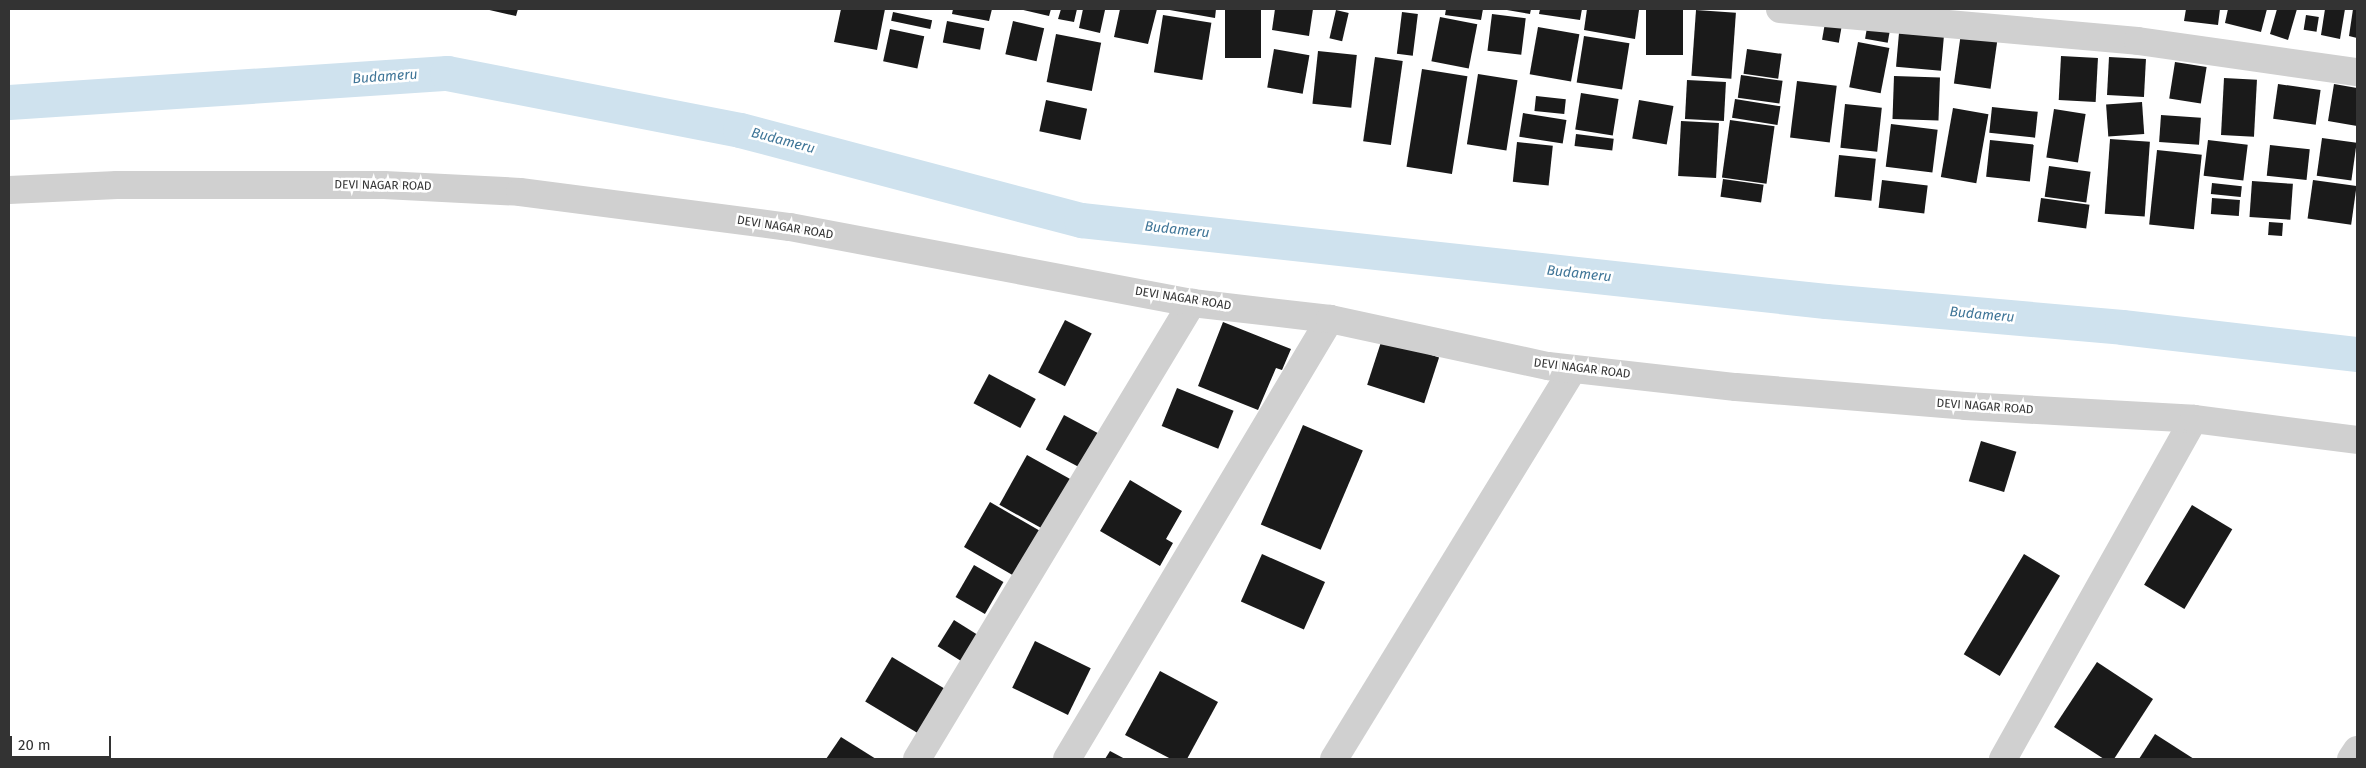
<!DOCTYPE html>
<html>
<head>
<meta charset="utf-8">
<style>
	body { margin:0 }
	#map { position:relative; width:2366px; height:768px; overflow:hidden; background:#fff; font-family:"Fira Sans",sans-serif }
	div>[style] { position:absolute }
	.canal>* { height:35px; margin:-17.5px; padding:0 17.5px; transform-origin:17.5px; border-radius:17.5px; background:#cfe2ee }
	.building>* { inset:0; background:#1a1a1a; transform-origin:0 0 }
	.minor>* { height:28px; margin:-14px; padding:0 14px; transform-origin:14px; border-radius:14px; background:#d0d0d0 }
	.tertiary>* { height:28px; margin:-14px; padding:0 14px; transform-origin:14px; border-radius:14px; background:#d0d0d0 }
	span { translate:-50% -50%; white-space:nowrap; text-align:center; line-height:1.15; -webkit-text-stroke:5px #fff; paint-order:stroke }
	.street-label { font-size:12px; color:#333 }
	.water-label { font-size:14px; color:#3f7597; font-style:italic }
	.frame { position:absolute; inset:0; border:10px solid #333; pointer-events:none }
	.scale { position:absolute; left:10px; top:736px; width:101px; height:22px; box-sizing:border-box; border:2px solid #333; border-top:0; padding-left:6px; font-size:15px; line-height:18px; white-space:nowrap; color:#333; -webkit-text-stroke:4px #fff; paint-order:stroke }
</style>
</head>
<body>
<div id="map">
	<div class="canal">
		<div style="left:9px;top:102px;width:439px;rotate:-3.8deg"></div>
		<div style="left:447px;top:73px;width:298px;rotate:11deg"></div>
		<div style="left:740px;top:130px;width:353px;rotate:14.8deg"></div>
		<div style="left:1081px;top:220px;width:749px;rotate:6.21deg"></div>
		<div style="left:1826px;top:301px;width:297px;rotate:5deg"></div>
		<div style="left:2122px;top:327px;width:237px;rotate:6.6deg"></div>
	</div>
	<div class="building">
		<div style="clip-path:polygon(485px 9px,518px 9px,516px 16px)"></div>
		<div style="clip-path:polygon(841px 9px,885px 9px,877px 50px,834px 42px)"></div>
		<div style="clip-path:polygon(953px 9px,992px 9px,989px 21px,952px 14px)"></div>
		<div style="clip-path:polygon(1019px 9px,1051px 9px,1049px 16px)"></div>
		<div style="clip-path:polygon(1061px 9px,1077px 9px,1074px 22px,1058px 19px)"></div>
		<div style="clip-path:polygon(1083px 9px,1105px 10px,1100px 33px,1079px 28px)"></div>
		<div style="clip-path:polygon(1120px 9px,1157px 9px,1148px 44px,1114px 37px)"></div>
		<div style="clip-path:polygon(1164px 9px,1216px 9px,1215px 18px)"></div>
		<div style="left:1225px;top:9px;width:36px;height:49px"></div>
		<div style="clip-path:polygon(1275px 9px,1313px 9px,1309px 36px,1272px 30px)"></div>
		<div style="clip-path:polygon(1446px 9px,1483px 9px,1481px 20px,1445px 15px)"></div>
		<div style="clip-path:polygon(1501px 9px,1531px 9px,1530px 14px)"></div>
		<div style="clip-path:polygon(1540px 9px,1582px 9px,1580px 20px,1539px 14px)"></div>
		<div style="clip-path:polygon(1587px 9px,1639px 10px,1635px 39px,1584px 30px)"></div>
		<div style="left:1646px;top:9px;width:37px;height:46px"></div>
		<div style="clip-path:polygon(2186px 9px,2220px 9px,2218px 25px,2184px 21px)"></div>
		<div style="clip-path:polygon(2228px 9px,2267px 9px,2261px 32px,2225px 23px)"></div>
		<div style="clip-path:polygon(2277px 9px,2297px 9px,2288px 40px,2270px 34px)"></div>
		<div style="clip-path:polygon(2325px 9px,2345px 9px,2340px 39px,2321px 35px)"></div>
		<div style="clip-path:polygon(2353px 9px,2357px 9px,2357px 38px,2349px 36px)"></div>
		<div style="left:1336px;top:10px;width:13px;height:29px;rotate:13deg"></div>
		<div style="left:1696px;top:10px;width:40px;height:66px;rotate:4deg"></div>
		<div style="left:893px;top:12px;width:40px;height:9px;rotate:12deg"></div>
		<div style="left:1402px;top:12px;width:16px;height:42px;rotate:7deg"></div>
		<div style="left:1492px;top:14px;width:34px;height:37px;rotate:7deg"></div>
		<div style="left:1163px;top:15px;width:49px;height:58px;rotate:9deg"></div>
		<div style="left:2306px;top:15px;width:13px;height:15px;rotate:9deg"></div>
		<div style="left:1440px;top:17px;width:38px;height:45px;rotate:11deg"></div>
		<div style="left:947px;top:21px;width:38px;height:22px;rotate:11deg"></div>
		<div style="left:1013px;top:21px;width:32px;height:34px;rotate:13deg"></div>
		<div style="left:1868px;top:22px;width:23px;height:17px;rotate:10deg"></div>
		<div style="left:1825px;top:23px;width:17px;height:17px;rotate:10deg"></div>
		<div style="left:1538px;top:27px;width:42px;height:48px;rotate:10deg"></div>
		<div style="left:890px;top:29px;width:35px;height:33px;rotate:12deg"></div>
		<div style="left:1899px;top:33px;width:45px;height:34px;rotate:5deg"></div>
		<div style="left:1961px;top:33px;width:37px;height:51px;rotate:8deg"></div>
		<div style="left:1056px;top:34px;width:46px;height:49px;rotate:11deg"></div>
		<div style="left:1584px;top:36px;width:46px;height:47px;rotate:9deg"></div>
		<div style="left:1858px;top:42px;width:32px;height:46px;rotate:11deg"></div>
		<div style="left:1274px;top:49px;width:36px;height:39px;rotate:10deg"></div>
		<div style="left:1747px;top:49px;width:35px;height:25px;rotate:8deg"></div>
		<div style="left:1318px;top:51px;width:39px;height:53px;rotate:6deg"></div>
		<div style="left:2061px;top:56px;width:37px;height:44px;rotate:3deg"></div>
		<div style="left:1375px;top:57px;width:28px;height:85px;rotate:8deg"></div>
		<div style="left:2109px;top:57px;width:37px;height:38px;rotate:3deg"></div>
		<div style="left:2175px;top:62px;width:32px;height:37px;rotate:9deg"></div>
		<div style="left:1422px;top:69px;width:46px;height:99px;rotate:9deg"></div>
		<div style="left:1478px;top:74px;width:40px;height:71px;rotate:9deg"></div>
		<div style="left:1741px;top:75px;width:42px;height:23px;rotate:8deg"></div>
		<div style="left:1894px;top:76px;width:46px;height:43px;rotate:2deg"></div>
		<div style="left:2224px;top:78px;width:33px;height:57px;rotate:3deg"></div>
		<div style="left:1687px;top:80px;width:39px;height:39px;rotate:3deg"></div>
		<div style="left:1797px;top:81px;width:40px;height:57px;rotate:7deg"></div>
		<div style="left:2278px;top:84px;width:43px;height:35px;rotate:8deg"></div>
		<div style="clip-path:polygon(2334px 84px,2357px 88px,2357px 126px,2328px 121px)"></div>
		<div style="left:1581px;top:93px;width:38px;height:37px;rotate:9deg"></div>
		<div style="left:1536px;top:96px;width:30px;height:15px;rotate:6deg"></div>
		<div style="left:1735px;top:99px;width:46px;height:19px;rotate:9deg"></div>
		<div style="left:1046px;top:100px;width:42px;height:32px;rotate:12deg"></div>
		<div style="left:1639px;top:100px;width:35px;height:39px;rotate:10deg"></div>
		<div style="left:2142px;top:102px;width:32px;height:36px;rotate:86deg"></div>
		<div style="left:1845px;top:104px;width:37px;height:44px;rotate:6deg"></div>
		<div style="left:1992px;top:107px;width:46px;height:26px;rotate:6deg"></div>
		<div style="left:1953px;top:108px;width:36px;height:70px;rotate:10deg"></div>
		<div style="left:2054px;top:109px;width:32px;height:49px;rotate:9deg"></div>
		<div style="left:1523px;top:113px;width:44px;height:24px;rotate:9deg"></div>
		<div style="left:2161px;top:115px;width:40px;height:27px;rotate:4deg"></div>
		<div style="left:1730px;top:120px;width:45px;height:58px;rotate:8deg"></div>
		<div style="left:1681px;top:121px;width:38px;height:55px;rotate:3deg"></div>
		<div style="left:1891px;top:124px;width:47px;height:43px;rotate:7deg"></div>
		<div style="left:1576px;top:134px;width:38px;height:12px;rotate:7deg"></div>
		<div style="left:2322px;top:138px;width:35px;height:38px;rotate:8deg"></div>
		<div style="left:2110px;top:139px;width:40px;height:75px;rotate:4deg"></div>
		<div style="left:1990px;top:140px;width:44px;height:37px;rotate:6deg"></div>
		<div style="left:2208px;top:140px;width:40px;height:36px;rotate:7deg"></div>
		<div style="left:1517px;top:142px;width:36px;height:40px;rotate:6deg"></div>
		<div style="left:2270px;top:145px;width:40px;height:31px;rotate:6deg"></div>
		<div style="left:2157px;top:150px;width:45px;height:75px;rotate:6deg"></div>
		<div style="left:1839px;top:155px;width:37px;height:42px;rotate:6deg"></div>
		<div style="left:2049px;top:166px;width:42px;height:31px;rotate:8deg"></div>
		<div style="left:1723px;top:179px;width:41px;height:18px;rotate:8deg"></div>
		<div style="left:1882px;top:180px;width:46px;height:28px;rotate:7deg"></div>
		<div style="left:2313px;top:180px;width:44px;height:39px;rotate:8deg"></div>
		<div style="left:2252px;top:181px;width:41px;height:36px;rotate:4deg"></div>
		<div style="left:2212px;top:183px;width:30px;height:11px;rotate:6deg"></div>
		<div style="left:2041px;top:198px;width:49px;height:24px;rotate:8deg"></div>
		<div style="left:2212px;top:198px;width:28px;height:16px;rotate:4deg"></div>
		<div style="left:2269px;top:222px;width:14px;height:13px;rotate:4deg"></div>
		<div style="left:1065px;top:320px;width:30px;height:59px;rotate:27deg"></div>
		<div style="clip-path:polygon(1223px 322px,1291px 349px,1282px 370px,1276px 368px,1258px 410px,1198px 386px)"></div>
		<div style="left:1382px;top:339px;width:60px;height:48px;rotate:18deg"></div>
		<div style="left:989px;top:374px;width:53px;height:33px;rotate:28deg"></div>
		<div style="left:1177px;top:388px;width:61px;height:41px;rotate:22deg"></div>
		<div style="left:1064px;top:415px;width:44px;height:39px;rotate:28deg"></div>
		<div style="left:1303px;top:425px;width:65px;height:108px;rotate:23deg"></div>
		<div style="left:1981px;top:441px;width:37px;height:42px;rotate:17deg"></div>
		<div style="left:1027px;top:455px;width:56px;height:57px;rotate:29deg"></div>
		<div style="clip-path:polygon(1130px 480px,1182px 511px,1166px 539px,1173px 543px,1160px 566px,1100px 531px)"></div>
		<div style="left:990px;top:502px;width:61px;height:52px;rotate:30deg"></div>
		<div style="left:2192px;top:505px;width:47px;height:93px;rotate:31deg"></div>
		<div style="left:1262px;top:554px;width:69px;height:52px;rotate:24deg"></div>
		<div style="left:2024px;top:554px;width:42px;height:117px;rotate:31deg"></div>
		<div style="left:974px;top:565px;width:34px;height:37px;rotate:30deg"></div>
		<div style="left:954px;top:620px;width:31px;height:31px;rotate:32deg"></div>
		<div style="left:1035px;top:641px;width:62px;height:52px;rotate:26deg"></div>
		<div style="left:892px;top:657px;width:63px;height:52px;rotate:31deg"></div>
		<div style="clip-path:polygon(2097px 662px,2153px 699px,2114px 759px,2104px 759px,2054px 727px)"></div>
		<div style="clip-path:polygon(1160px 671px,1218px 702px,1187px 759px,1171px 759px,1125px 735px)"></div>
		<div style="clip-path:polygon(2155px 734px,2194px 759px,2139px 759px)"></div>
		<div style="clip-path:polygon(841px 737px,876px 759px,826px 759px)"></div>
		<div style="clip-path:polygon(1110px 751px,1125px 759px,1105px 759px)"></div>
	</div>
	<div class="minor">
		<div style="left:1780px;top:9px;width:359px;rotate:5.1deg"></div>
		<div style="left:2138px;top:41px;width:221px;rotate:8.1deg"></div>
		<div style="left:917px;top:759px;width:533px;rotate:-58.91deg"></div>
		<div style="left:1067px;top:759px;width:513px;rotate:-59.13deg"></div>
		<div style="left:1334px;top:759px;width:457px;rotate:-58.5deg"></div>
		<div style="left:2003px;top:759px;width:390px;rotate:-60.7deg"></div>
		<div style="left:2351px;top:759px;width:11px;rotate:-56deg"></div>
	</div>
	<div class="tertiary">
		<div style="left:9px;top:190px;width:108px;rotate:-2.7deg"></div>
		<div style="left:117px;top:185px;width:267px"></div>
		<div style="left:384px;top:185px;width:136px;rotate:2.9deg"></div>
		<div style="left:520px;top:192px;width:272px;rotate:7.4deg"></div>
		<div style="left:790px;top:227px;width:409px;rotate:10.7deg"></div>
		<div style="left:1192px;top:303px;width:139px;rotate:6.6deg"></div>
		<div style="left:1330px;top:319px;width:223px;rotate:12.2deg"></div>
		<div style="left:1548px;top:366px;width:189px;rotate:6.4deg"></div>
		<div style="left:1736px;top:387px;width:230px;rotate:4.7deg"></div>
		<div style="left:1965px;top:406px;width:229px;rotate:3.2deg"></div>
		<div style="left:2194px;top:419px;width:164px;rotate:7.3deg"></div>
	</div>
	<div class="street-label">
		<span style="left:383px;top:186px;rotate:1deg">DEVI NAGAR ROAD</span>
		<span style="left:785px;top:228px;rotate:9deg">DEVI NAGAR ROAD</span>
		<span style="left:1183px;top:299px;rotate:9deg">DEVI NAGAR ROAD</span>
		<span style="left:1582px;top:369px;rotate:7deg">DEVI NAGAR ROAD</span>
		<span style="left:1985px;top:407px;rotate:4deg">DEVI NAGAR ROAD</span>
	</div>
	<div class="water-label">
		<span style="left:385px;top:77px;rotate:-4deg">Budameru</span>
		<span style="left:783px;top:141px;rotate:15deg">Budameru</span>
		<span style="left:1177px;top:230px;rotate:6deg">Budameru</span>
		<span style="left:1579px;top:274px;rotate:6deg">Budameru</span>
		<span style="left:1982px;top:315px;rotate:5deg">Budameru</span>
	</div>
	<div class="frame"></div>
	<div class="scale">20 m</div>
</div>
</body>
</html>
